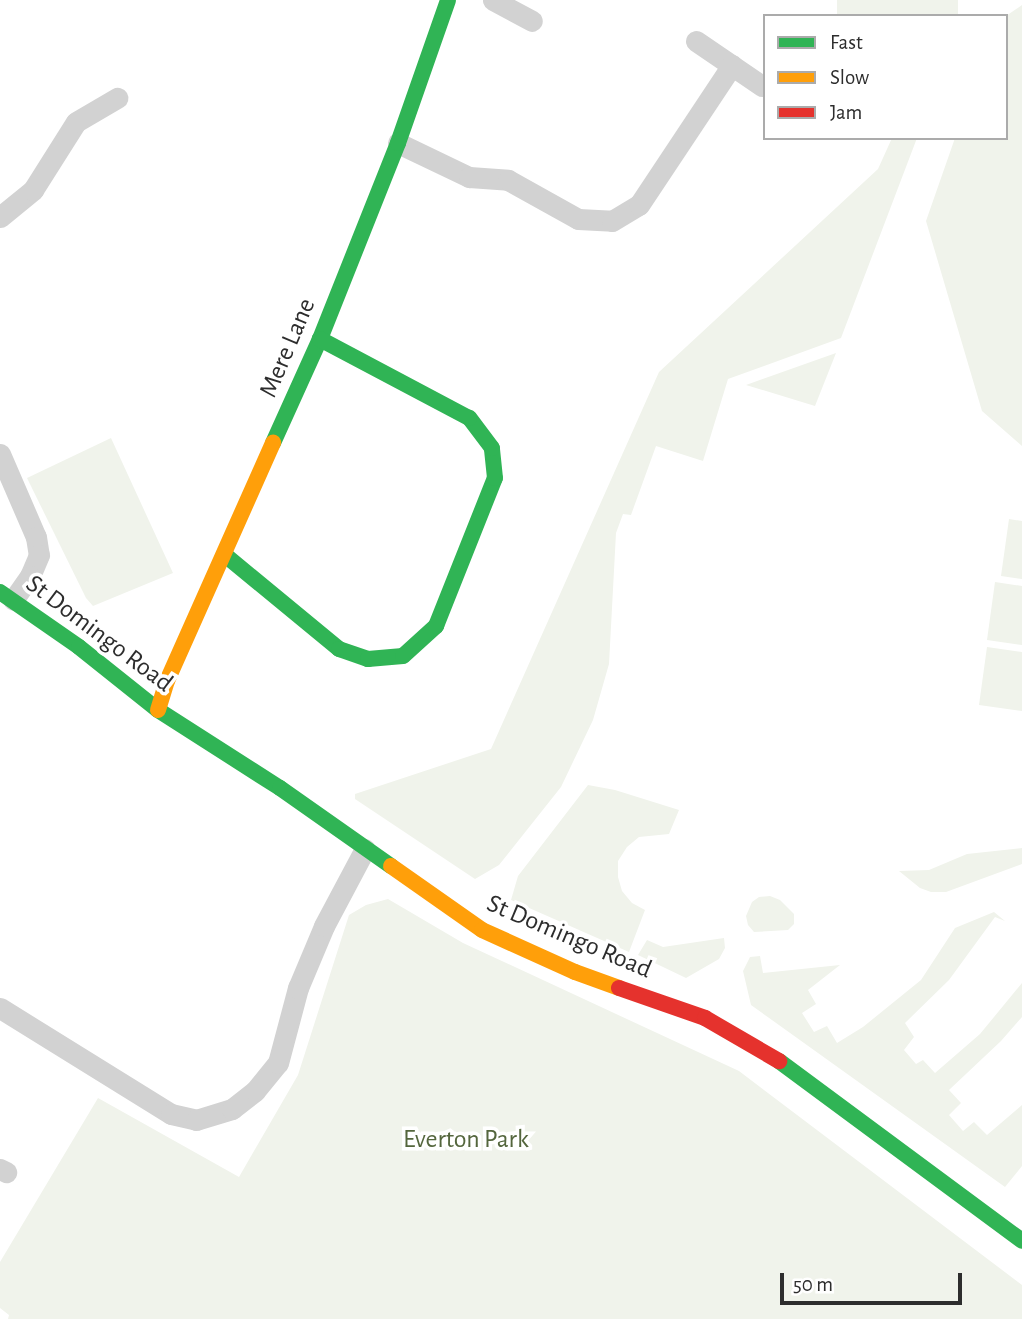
<!DOCTYPE html>
<html>
<head>
<meta charset="utf-8">
<style>
	body { margin:0 }
	#map { position:relative; width:1022px; height:1319px; overflow:hidden; background:#fff; font-family:"Alegreya Sans",sans-serif }
	div>[style] { position:absolute }
	.green>* { inset:0; background:#f0f3eb; transform-origin:0 0 }
	.street>* { height:21px; margin:-10.5px; padding:0 10.5px; transform-origin:10.5px; border-radius:10.5px; background:#d2d2d2 }
	.fast>* { height:16px; margin:-8px; padding:0 8px; transform-origin:8px; border-radius:8px; background:#30b455 }
	.slow>* { height:16px; margin:-8px; padding:0 8px; transform-origin:8px; border-radius:8px; background:#ff9f0a }
	.jam>* { height:16px; margin:-8px; padding:0 8px; transform-origin:8px; border-radius:8px; background:#e5322d }
	span { translate:-50% -50%; white-space:nowrap; text-align:center; line-height:1.15; -webkit-text-stroke:7px #fff; paint-order:stroke }
	.street-label { font-size:26px; color:#2d2d2d }
	.park-label { font-size:26px; color:#54663d }
	.legend { position:absolute; left:763px; top:14px; width:245px; height:126px; box-sizing:border-box; background:#fff; border:2px solid #ababab; margin:0; padding:9px 12px; list-style:none; font-size:21px; color:#2d2d2d }
	.legend li { display:flex; align-items:center; gap:14px; height:35px }
	.legend b { width:35px; border:2px solid #ababab }
	.scale { position:absolute; left:780px; top:1273px; width:182px; height:32px; box-sizing:border-box; border:4px solid #2d2d2d; border-top:0; padding-left:9px; font-size:21px; line-height:24px; white-space:nowrap; color:#2d2d2d; -webkit-text-stroke:5px #fff; paint-order:stroke }
</style>
</head>
<body>
<div id="map">
	<div class="green">
		<div style="left:837px;top:0;width:121px;height:21px"></div>
		<div style="clip-path:polygon(1022px 5px,1022px 446px,982px 411px,926px 221px,955px 138px,1006px 138px,1006px 16px)"></div>
		<div style="clip-path:polygon(892px 138px,917px 138px,841px 338px,728px 379px,703px 461px,656px 446px,631px 515px,623px 514px,616px 533px,609px 664px,593px 720px,561px 787px,499px 865px,475px 879px,355px 799px,355px 794px,491px 749px,659px 372px,878px 169px)"></div>
		<div style="clip-path:polygon(836px 353px,815px 406px,746px 385px)"></div>
		<div style="clip-path:polygon(111px 438px,173px 573px,93px 606px,86px 598px,27px 478px)"></div>
		<div style="clip-path:polygon(1009px 519px,1022px 521px,1022px 579px,1001px 576px)"></div>
		<div style="clip-path:polygon(995px 582px,1022px 586px,1022px 645px,987px 640px)"></div>
		<div style="clip-path:polygon(987px 647px,1022px 652px,1022px 711px,979px 705px)"></div>
		<div style="clip-path:polygon(588px 785px,615px 790px,679px 810px,669px 834px,639px 837px,627px 847px,618px 861px,618px 877px,622px 891px,632px 903px,645px 910px,629px 952px,511px 900px,518px 876px)"></div>
		<div style="clip-path:polygon(1022px 848px,1022px 864px,946px 892px,931px 892px,920px 888px,899px 871px,929px 870px,967px 854px)"></div>
		<div style="clip-path:polygon(770px 896px,780px 900px,794px 914px,794px 924px,788px 930px,754px 932px,748px 925px,746px 916px,752px 902px,759px 897px)"></div>
		<div style="clip-path:polygon(388px 899px,463px 943px,739px 1071px,1022px 1285px,1022px 1319px,8px 1319px,9px 1315px,0 1308px,0 1262px,98px 1098px,239px 1177px,298px 1075px,349px 915px,366px 905px)"></div>
		<div style="clip-path:polygon(994px 912px,1005px 921px,995px 917px,949px 980px,905px 1023px,914px 1037px,904px 1050px,916px 1064px,923px 1060px,935px 1073px,980px 1034px,1022px 983px,1022px 1017px,1001px 1041px,949px 1090px,961px 1103px,949px 1115px,963px 1131px,974px 1122px,987px 1135px,1022px 1105px,1022px 1166px,1005px 1187px,751px 1005px,743px 971px,750px 957px,760px 956px,763px 973px,840px 965px,808px 990px,816px 1004px,802px 1013px,814px 1032px,827px 1026px,837px 1043px,863px 1027px,921px 980px,955px 928px)"></div>
		<div style="clip-path:polygon(724px 938px,725px 948px,719px 959px,686px 978px,638px 955px,647px 940px,663px 947px)"></div>
	</div>
	<div class="street">
		<div style="left:493px;top:0;width:44px;rotate:28.3deg"></div>
		<div style="left:696px;top:41px;width:80px;rotate:34.3deg"></div>
		<div style="left:398px;top:143px;width:79px;rotate:25.6deg"></div>
		<div style="left:469px;top:177px;width:39px;rotate:4deg"></div>
		<div style="left:508px;top:180px;width:80px;rotate:29.1deg"></div>
		<div style="left:578px;top:219px;width:34px;rotate:3deg"></div>
		<div style="left:612px;top:221px;width:31px;rotate:-31deg"></div>
		<div style="left:639px;top:205px;width:168px;rotate:-56.4deg"></div>
		<div style="left:0;top:217px;width:43px;rotate:-39.3deg"></div>
		<div style="left:33px;top:190px;width:80px;rotate:-57.7deg"></div>
		<div style="left:76px;top:122px;width:48px;rotate:-30.3deg"></div>
		<div style="left:0;top:454px;width:90px;rotate:66.6deg"></div>
		<div style="left:36px;top:537px;width:18px;rotate:81deg"></div>
		<div style="left:39px;top:555px;width:23px;rotate:113deg"></div>
		<div style="left:30px;top:576px;width:29px;rotate:125deg"></div>
		<div style="left:0;top:1008px;width:201px;rotate:31.8deg"></div>
		<div style="left:171px;top:1114px;width:26px;rotate:13deg"></div>
		<div style="left:196px;top:1120px;width:38px;rotate:-17deg"></div>
		<div style="left:232px;top:1109px;width:29px;rotate:-38deg"></div>
		<div style="left:255px;top:1091px;width:36px;rotate:-51deg"></div>
		<div style="left:278px;top:1063px;width:78px;rotate:-75.1deg"></div>
		<div style="left:298px;top:988px;width:67px;rotate:-67.2deg"></div>
		<div style="left:324px;top:926px;width:87px;rotate:-62deg"></div>
		<div style="left:0;top:1169px;width:7px;rotate:27deg"></div>
	</div>
	<div class="fast">
		<div style="left:273px;top:443px;width:114px;rotate:-65.7deg"></div>
		<div style="left:320px;top:339px;width:211px;rotate:-68.3deg"></div>
		<div style="left:398px;top:143px;width:151px;rotate:-70.7deg"></div>
		<div style="left:225px;top:555px;width:148px;rotate:39.5deg"></div>
		<div style="left:339px;top:649px;width:31px;rotate:19deg"></div>
		<div style="left:368px;top:659px;width:35px;rotate:-5deg"></div>
		<div style="left:403px;top:656px;width:45px;rotate:-42.3deg"></div>
		<div style="left:436px;top:626px;width:159px;rotate:-68.3deg"></div>
		<div style="left:495px;top:478px;width:30px;rotate:-96deg"></div>
		<div style="left:492px;top:448px;width:38px;rotate:-127deg"></div>
		<div style="left:469px;top:418px;width:169px;rotate:-152.1deg"></div>
		<div style="left:0;top:592px;width:96px;rotate:34.8deg"></div>
		<div style="left:79px;top:647px;width:101px;rotate:38.6deg"></div>
		<div style="left:158px;top:710px;width:145px;rotate:32.6deg"></div>
		<div style="left:280px;top:788px;width:136px;rotate:35.1deg"></div>
		<div style="left:779px;top:1061px;width:302px;rotate:36.5deg"></div>
	</div>
	<div class="slow">
		<div style="left:158px;top:710px;width:30px;rotate:-73deg"></div>
		<div style="left:167px;top:681px;width:261px;rotate:-66deg"></div>
		<div style="left:391px;top:866px;width:111px;rotate:35.1deg"></div>
		<div style="left:482px;top:930px;width:102px;rotate:24.3deg"></div>
		<div style="left:575px;top:972px;width:47px;rotate:20deg"></div>
	</div>
	<div class="jam">
		<div style="left:619px;top:988px;width:91px;rotate:19.2deg"></div>
		<div style="left:705px;top:1018px;width:86px;rotate:30.2deg"></div>
	</div>
	<div class="street-label">
		<span style="left:288px;top:348px;rotate:-67deg">Mere Lane</span>
		<span style="left:99px;top:634px;rotate:37deg">St Domingo Road</span>
		<span style="left:569px;top:937px;rotate:23deg">St Domingo Road</span>
	</div>
	<div class="park-label">
		<span style="left:466px;top:1140px">Everton Park</span>
	</div>
	<ul class="legend">
	<li><b style="height:9px;background:#30b455"></b>Fast</li>
	<li><b style="height:9px;background:#ff9f0a"></b>Slow</li>
	<li><b style="height:9px;background:#e5322d"></b>Jam</li>
	</ul>
	<div class="scale">50 m</div>
</div>
</body>
</html>
